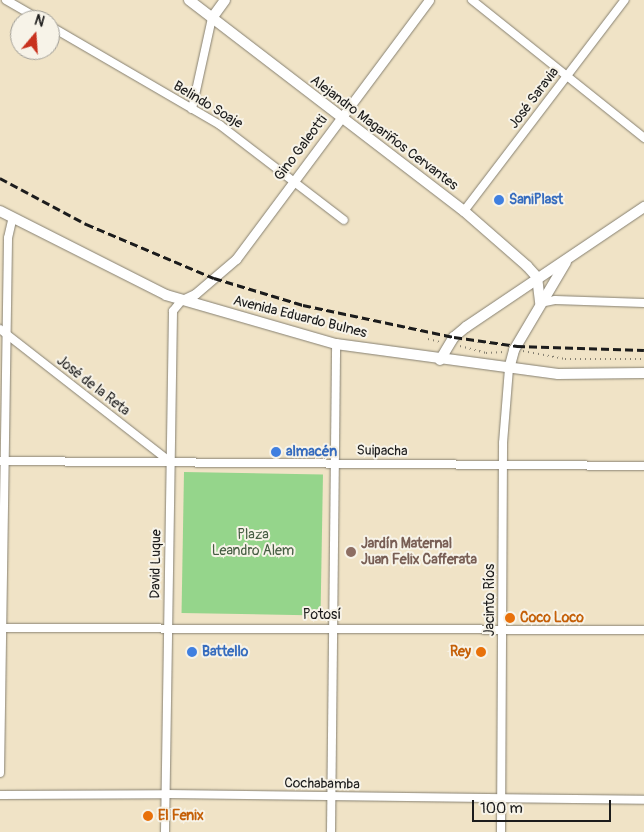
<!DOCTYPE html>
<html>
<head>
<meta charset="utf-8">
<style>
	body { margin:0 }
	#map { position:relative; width:644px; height:832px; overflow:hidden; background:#f0e3c6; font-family:Pangolin,sans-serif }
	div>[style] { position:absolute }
	.green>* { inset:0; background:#95d58b; transform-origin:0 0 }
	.path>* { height:2px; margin-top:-1px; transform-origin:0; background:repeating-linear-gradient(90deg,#868071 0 1px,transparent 0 5px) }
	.roads { filter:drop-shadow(0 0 1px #868071) drop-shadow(0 0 1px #868071) }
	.minor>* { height:8px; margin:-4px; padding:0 4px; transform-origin:4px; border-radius:4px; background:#fff }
	.tertiary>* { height:9px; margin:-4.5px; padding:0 4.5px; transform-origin:4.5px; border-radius:4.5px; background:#fff }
	.secondary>* { height:10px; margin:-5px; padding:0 5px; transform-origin:5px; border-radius:5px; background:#fff }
	.rail>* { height:2.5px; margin-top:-1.25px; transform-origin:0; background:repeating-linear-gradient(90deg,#1c1c1c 0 8px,transparent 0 12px) }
	.dots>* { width:14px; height:14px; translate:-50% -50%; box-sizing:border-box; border:2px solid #f7f3e8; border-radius:50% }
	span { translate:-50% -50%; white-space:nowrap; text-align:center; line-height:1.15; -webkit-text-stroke:4px #f7f3e8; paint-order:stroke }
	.street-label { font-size:14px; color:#1c1c1c }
	.shop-label { font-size:14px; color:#366cbe; font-weight:700 }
	.left { translate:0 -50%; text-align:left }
	.park-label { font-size:14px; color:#465d43 }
	.education-label { font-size:14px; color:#785e54; font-weight:700 }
	.food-label { font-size:14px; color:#c56008; font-weight:700 }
	.right { translate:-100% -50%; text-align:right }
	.north { position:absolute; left:10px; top:10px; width:50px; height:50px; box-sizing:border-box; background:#f7f3e8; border:1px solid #9f9d96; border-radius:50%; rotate:18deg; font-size:14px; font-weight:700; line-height:20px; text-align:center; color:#1c1c1c }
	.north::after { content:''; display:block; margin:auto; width:18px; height:22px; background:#c8321e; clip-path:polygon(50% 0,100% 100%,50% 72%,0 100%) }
	.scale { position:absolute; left:472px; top:800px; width:139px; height:22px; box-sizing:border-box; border:2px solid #1c1c1c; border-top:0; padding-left:6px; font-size:15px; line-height:18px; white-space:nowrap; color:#1c1c1c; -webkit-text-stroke:4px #f7f3e8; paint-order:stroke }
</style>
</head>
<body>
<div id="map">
	<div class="green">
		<div style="left:184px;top:472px;width:139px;height:141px;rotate:1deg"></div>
	</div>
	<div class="path">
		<div style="left:428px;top:339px;width:12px;rotate:14deg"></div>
		<div style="left:460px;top:346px;width:27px;rotate:15deg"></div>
		<div style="left:486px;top:353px;width:18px;rotate:-3deg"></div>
		<div style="left:523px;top:351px;width:43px;rotate:10.8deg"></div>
		<div style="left:565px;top:359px;width:79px"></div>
	</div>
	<div class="roads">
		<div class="minor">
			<div style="left:6px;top:0;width:39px;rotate:30deg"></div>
			<div style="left:472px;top:0;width:221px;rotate:38.7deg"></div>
			<div style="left:50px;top:26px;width:197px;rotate:30.2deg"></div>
			<div style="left:220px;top:125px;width:156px;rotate:37.5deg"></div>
			<div style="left:192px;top:109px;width:93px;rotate:-77.6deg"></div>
			<div style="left:464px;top:211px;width:265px;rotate:-52.7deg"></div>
			<div style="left:540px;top:303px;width:15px;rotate:-11deg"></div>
			<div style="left:555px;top:300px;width:89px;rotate:1.9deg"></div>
			<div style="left:0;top:329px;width:216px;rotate:38deg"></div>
			<div style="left:0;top:461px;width:644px;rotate:0.44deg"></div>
			<div style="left:0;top:628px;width:644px;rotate:0.18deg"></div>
			<div style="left:0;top:773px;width:535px;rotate:-89.14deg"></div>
			<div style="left:8px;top:238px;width:18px;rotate:-77deg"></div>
			<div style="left:0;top:795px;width:166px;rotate:-0.3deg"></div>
			<div style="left:166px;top:794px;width:478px;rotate:0.7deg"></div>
			<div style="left:165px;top:832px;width:521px;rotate:-89.12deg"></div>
			<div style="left:173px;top:311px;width:14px;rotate:-51deg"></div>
			<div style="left:331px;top:832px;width:488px;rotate:-89.4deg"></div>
			<div style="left:501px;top:832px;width:389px;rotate:-89.7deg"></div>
			<div style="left:503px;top:443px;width:74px;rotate:-85.4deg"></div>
		</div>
		<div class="tertiary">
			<div style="left:182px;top:300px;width:14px;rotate:-25deg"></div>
			<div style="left:195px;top:294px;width:54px;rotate:-40.5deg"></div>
			<div style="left:236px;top:259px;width:323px;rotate:-53.3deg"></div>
		</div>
		<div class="secondary">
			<div style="left:189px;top:0;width:347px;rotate:37.5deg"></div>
			<div style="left:464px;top:211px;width:84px;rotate:41.1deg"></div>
			<div style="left:527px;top:266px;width:15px;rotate:48deg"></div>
			<div style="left:537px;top:277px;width:26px;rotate:83deg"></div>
			<div style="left:212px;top:18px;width:22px;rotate:-54deg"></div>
			<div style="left:0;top:211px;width:186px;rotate:26.8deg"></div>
			<div style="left:166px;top:295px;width:177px;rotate:16.1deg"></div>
			<div style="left:336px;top:344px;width:224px;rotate:7.7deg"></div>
			<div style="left:558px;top:374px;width:86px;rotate:-0.7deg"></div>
			<div style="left:440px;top:360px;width:27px;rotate:-59deg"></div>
			<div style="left:454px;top:337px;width:16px;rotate:-40deg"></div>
			<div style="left:466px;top:327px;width:215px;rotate:-34deg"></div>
			<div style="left:509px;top:369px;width:20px;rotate:-75deg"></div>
			<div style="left:514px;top:350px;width:102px;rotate:-59.4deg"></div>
		</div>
	</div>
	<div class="rail">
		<div style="left:0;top:178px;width:98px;rotate:28.1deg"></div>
		<div style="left:86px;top:224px;width:139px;rotate:22.9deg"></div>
		<div style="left:214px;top:278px;width:93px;rotate:16.9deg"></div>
		<div style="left:303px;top:305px;width:154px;rotate:12deg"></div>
		<div style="left:454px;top:337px;width:64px;rotate:8.1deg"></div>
		<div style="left:517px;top:346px;width:127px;rotate:1.8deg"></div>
	</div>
	<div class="dots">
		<div style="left:499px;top:200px;background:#3f7fe0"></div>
		<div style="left:276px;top:452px;background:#3f7fe0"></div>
		<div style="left:351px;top:552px;background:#8d6e63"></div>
		<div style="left:510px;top:618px;background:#e8710a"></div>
		<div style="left:192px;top:652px;background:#3f7fe0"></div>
		<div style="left:481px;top:652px;background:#e8710a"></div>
		<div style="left:148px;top:816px;background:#e8710a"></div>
	</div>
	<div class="street-label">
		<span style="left:534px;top:98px;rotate:-53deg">José Saravia</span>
		<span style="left:208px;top:105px;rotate:31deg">Belindo Soaje</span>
		<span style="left:384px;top:133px;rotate:37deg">Alejandro Magariños Cervantes</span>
		<span style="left:301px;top:148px;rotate:-53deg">Gino Galeotti</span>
		<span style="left:300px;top:317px;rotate:14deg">Avenida Eduardo Bulnes</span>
		<span style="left:93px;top:386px;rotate:38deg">José de la Reta</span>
		<span style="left:382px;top:451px;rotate:1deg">Suipacha</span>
		<span style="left:156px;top:564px;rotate:-89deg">David Luque</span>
		<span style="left:490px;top:600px;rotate:-90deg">Jacinto Ríos</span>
		<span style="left:322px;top:615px">Potosí</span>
		<span style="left:322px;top:784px;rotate:1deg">Cochabamba</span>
	</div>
	<div class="shop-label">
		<span class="left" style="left:509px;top:200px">SaniPlast</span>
		<span class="left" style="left:286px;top:452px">almacén</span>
		<span class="left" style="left:202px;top:652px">Battello</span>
	</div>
	<div class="park-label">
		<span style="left:253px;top:543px">Plaza<br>Leandro Alem</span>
	</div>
	<div class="education-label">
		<span class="left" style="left:361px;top:552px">Jardín Maternal<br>Juan Felix Cafferata</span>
	</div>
	<div class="food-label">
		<span class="left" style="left:520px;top:618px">Coco Loco</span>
		<span class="right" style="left:471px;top:652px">Rey</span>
		<span class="left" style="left:158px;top:816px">El Fenix</span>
	</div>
	<div class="north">N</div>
	<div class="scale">100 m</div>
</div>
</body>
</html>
